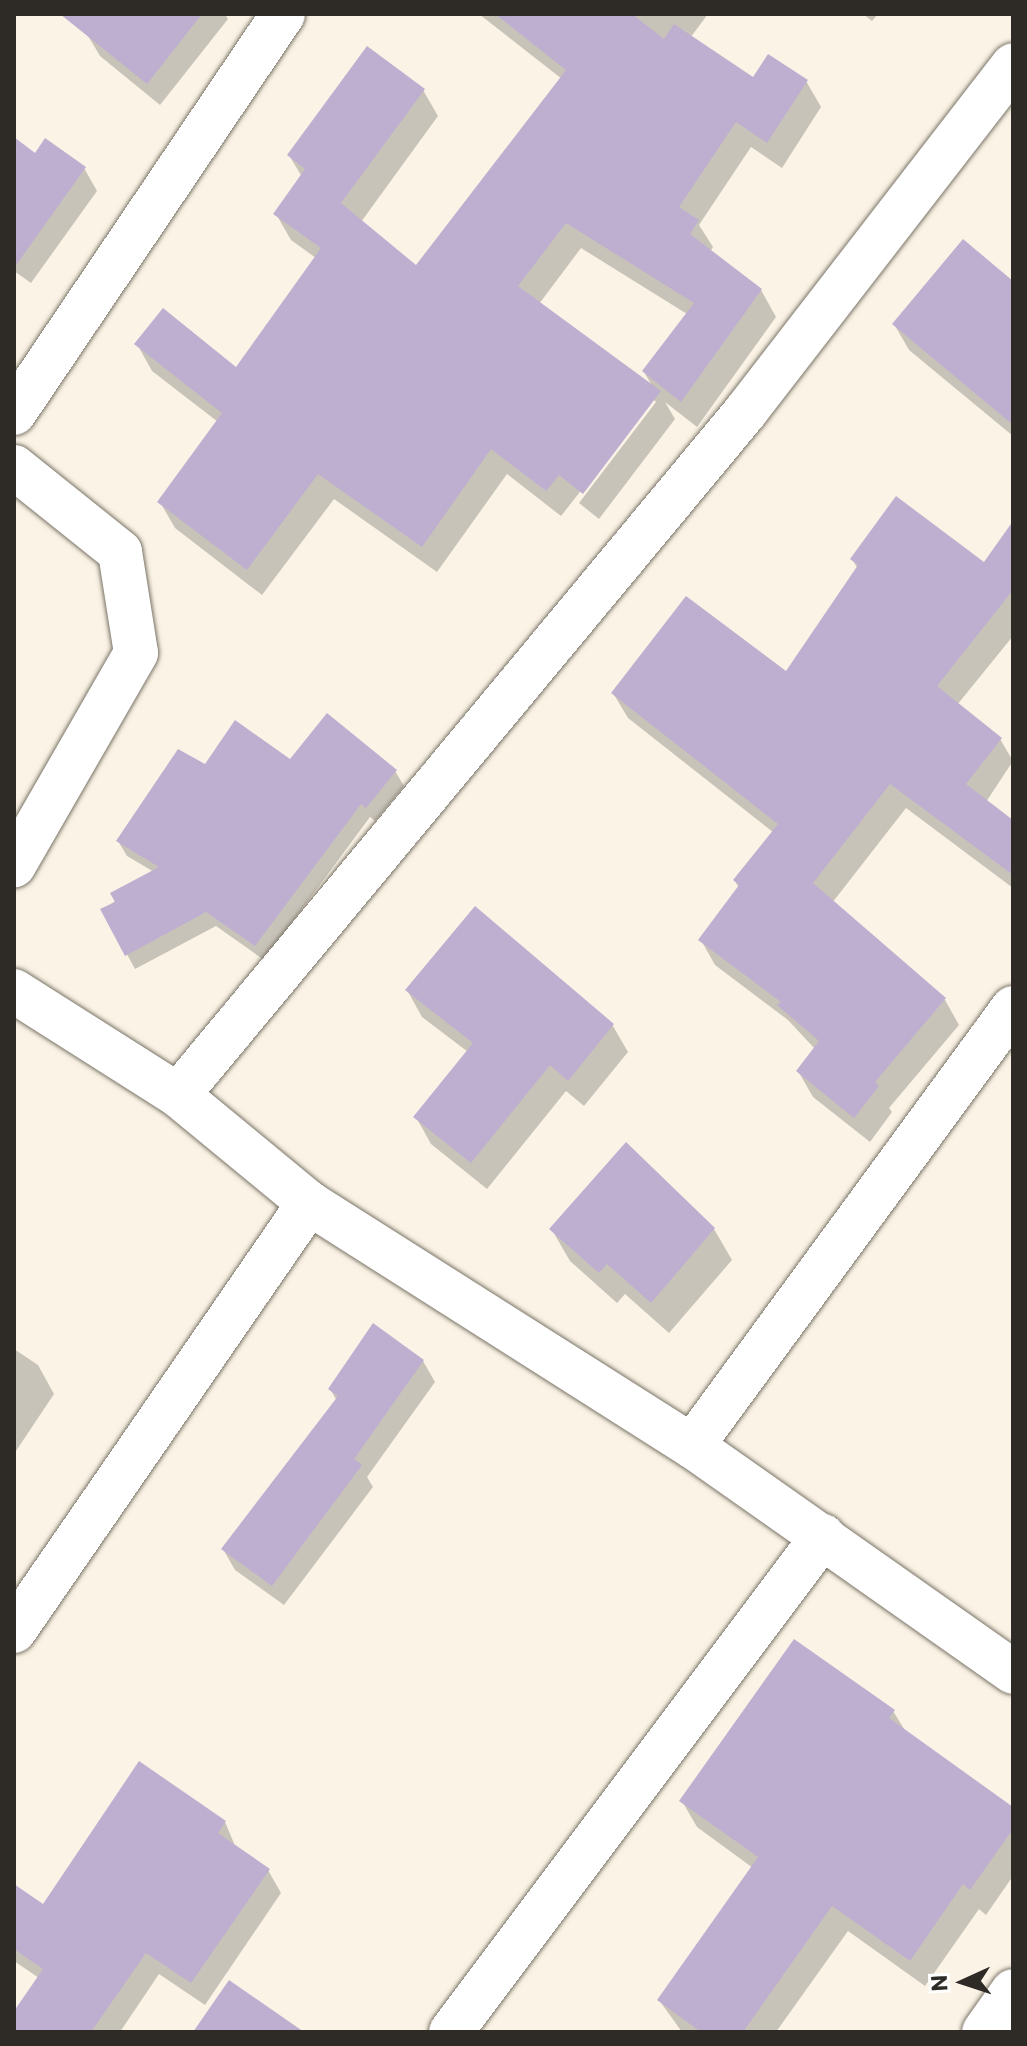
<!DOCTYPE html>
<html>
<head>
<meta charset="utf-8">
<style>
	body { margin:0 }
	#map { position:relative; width:1027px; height:2046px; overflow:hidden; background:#fbf4e6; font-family:Commissioner,sans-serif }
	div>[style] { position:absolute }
	.shadow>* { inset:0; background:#0003 }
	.building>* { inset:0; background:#beafd1 }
	.roads { filter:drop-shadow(0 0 2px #7a7468) drop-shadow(0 0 2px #7a7468) }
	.street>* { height:44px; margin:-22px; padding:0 22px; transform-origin:22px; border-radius:22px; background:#fff }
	span { translate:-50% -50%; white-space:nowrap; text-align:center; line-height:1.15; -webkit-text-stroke:7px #fff; paint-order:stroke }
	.frame { position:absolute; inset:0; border:16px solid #2e2b26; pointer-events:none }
	.north { position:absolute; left:923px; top:1942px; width:80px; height:80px; -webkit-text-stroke:6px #fff; paint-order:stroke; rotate:267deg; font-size:22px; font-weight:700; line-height:32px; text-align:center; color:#2e2b26 }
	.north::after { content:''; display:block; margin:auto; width:28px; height:36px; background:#2e2b26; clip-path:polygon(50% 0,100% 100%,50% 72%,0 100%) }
</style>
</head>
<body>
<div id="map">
	<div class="shadow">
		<div style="clip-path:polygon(103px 14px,225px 14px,228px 19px,160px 105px,100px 56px,87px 34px)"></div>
		<div style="clip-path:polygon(evenodd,479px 14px,708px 14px,690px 38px,753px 80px,806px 81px,821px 107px,782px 168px,751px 147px,699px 225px,713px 247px,710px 252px,761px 290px,776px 317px,697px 427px,665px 402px,675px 419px,599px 519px,579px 503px,656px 402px,653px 399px,561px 516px,507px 474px,437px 572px,334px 499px,262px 595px,175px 528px,160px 502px,218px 422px,152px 371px,137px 344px,237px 370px,316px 258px,291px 240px,276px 214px,302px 177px,289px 155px,423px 90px,438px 116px,361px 222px,417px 268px,562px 79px,479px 14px,581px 248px,687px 314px,644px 372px,654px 389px,539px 304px,581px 248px)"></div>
		<div style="clip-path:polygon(863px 14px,878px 14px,872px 21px)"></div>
		<div style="clip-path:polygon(14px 139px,35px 156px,84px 168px,97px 191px,31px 283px,14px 271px)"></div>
		<div style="clip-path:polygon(1013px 284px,1013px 436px,909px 350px,894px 324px)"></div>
		<div style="clip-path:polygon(1013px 524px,1013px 636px,957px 705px,1000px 739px,1013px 761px,986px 802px,1013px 823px,1013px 888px,906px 808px,832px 903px,945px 1000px,959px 1025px,889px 1108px,892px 1112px,870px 1142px,813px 1097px,798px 1071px,815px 1049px,788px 1020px,715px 965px,701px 940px,739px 888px,735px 881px,774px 833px,628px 718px,613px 693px,786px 674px,858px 569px,852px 559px,984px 565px)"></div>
		<div style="clip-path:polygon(291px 761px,395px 771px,404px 786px,375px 821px,370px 817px,264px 960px,216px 926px,135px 969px,103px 910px,154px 872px,127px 856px,118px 841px,206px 767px)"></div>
		<div style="clip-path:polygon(407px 990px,613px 1026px,628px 1052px,584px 1106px,566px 1091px,487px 1189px,431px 1144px,416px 1117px,468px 1052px,422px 1017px)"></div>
		<div style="clip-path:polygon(626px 1144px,714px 1229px,732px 1260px,669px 1333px,625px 1294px,617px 1303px,570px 1261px,552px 1230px)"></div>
		<div style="clip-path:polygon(14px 1349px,38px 1365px,54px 1394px,14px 1454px)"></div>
		<div style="clip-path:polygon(423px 1361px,435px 1382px,367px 1477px,373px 1487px,284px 1605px,235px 1570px,223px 1549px,337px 1401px,330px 1389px)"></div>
		<div style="clip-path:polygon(893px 1711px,906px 1732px,1013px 1809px,1013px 1876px,986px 1915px,979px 1909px,925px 1986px,848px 1931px,776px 2032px,682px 2032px,659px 2000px,753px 1868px,697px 1827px,682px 1801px)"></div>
		<div style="clip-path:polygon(225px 1822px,236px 1848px,268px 1870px,281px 1893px,205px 2005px,159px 1974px,120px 2032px,14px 2032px,14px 2015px,39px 1978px,14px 1961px,14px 1886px,43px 1906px)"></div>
	</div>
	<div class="building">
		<div style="clip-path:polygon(60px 14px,202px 14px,147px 84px)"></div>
		<div style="clip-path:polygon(495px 14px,632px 14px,664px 39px,674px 24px,753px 77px,768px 54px,808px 80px,767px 143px,736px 122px,679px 207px,699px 220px,690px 234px,762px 289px,681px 402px,642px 371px,694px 303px,566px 223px,518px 286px,661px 391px,583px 494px,559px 475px,546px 491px,491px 449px,422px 547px,318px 474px,247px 570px,157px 502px,222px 413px,134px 344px,163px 308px,236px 367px,321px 248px,273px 214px,305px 169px,287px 155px,367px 46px,425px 89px,341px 203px,416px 265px,566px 70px)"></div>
		<div style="clip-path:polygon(14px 137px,35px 153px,45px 138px,86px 167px,14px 268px)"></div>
		<div style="clip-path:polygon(963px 239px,1013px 281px,1013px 425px,892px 324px)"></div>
		<div style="clip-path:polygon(896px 496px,984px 562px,1013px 521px,1013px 590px,937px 686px,1002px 738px,966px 784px,1013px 820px,1013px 875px,890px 784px,813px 883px,946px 998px,875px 1082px,879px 1086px,854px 1118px,796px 1071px,819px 1041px,777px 1005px,781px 1002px,698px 940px,739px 885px,733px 880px,778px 824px,611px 693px,686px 596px,786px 671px,858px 565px,850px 559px)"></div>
		<div style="clip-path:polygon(327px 713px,397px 770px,366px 808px,361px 804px,255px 946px,206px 912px,125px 956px,100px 909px,115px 902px,110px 893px,159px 867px,116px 841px,178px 749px,205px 764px,235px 720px,290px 759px)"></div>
		<div style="clip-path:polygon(475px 906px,614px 1024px,568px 1081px,550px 1065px,471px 1163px,413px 1117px,473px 1043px,405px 990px)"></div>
		<div style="clip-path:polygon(626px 1142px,715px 1228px,651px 1303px,607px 1264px,599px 1273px,549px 1229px)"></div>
		<div style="clip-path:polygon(373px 1323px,424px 1360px,354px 1459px,362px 1465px,272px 1586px,221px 1549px,338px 1396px,328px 1389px)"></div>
		<div style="clip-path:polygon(794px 1639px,895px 1710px,889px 1718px,1013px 1807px,1013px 1829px,970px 1890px,963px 1884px,910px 1961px,832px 1906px,743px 2032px,701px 2032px,657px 2000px,758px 1857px,679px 1801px)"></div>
		<div style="clip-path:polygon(139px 1761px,226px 1821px,218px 1833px,270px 1869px,191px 1983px,146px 1953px,91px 2032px,14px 2032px,14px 2011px,43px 1969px,14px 1949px,14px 1884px,43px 1904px)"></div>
		<div style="clip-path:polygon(229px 1980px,304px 2032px,193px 2032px)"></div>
	</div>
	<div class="roads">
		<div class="street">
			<div style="left:14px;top:413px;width:481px;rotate:-56deg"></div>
			<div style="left:14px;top:467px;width:136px;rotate:38.7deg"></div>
			<div style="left:120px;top:552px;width:102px;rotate:81deg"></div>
			<div style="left:136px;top:653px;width:245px;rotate:119.9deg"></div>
			<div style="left:14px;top:991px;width:194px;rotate:32.4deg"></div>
			<div style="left:178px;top:1095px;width:170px;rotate:39.5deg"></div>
			<div style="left:309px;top:1203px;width:454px;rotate:32.4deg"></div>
			<div style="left:692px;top:1446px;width:393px;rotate:35.1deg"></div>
			<div style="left:178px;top:1095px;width:889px;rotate:-50.29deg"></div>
			<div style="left:746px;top:411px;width:437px;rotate:-52.3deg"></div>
			<div style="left:692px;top:1446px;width:543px;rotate:-53.76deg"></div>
			<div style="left:14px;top:1631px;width:520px;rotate:-55.42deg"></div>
			<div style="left:451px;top:2032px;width:620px;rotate:-53.13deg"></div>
			<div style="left:984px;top:2032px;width:50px;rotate:-54.7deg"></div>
		</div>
	</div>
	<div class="frame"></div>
	<div class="north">N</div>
</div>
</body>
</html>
